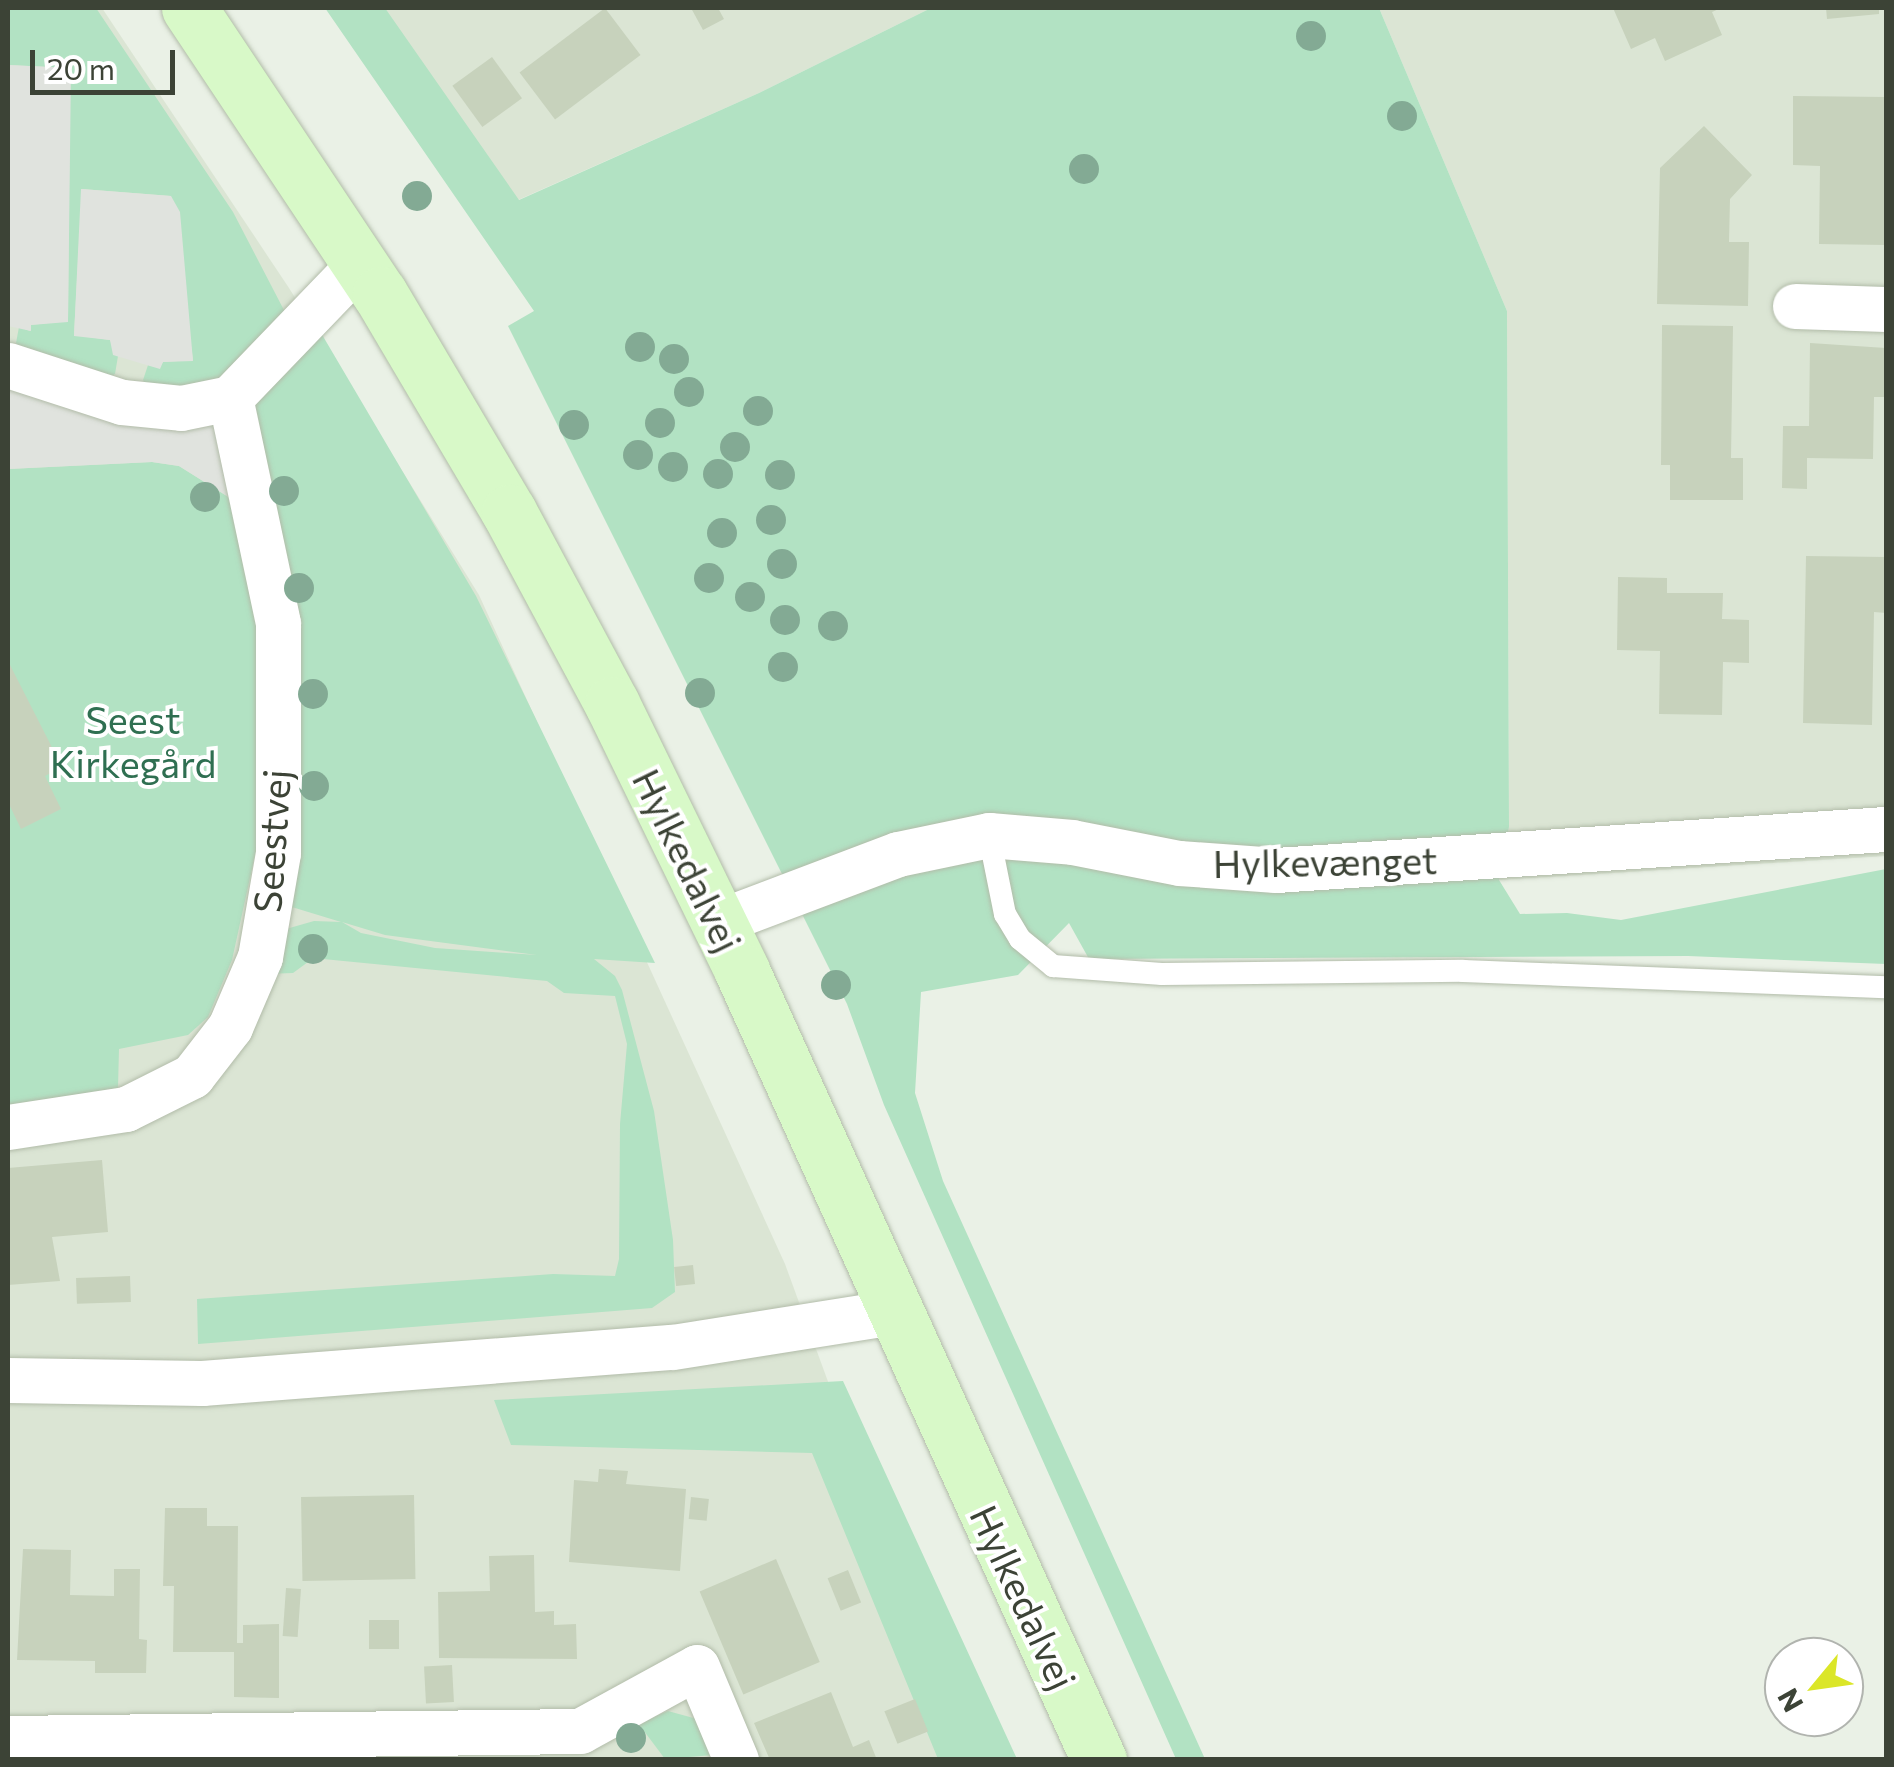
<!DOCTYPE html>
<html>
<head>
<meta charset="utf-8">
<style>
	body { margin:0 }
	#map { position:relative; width:1894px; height:1767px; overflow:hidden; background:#eaf1e6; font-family:Commissioner,sans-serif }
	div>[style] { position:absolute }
	.residential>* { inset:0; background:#dbe5d4 }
	.green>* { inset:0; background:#b2e2c3 }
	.parking>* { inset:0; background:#e0e3de }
	.building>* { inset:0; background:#c7d2bc; transform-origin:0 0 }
	.roads { filter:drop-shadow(0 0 2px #b2bca9) drop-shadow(0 0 2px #b2bca9) }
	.lane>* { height:22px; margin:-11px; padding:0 11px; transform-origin:11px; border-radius:11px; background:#fff }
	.street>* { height:45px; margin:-22.5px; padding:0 22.5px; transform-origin:22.5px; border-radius:22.5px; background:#fff }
	.secondary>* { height:55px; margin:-27.5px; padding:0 27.5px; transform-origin:27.5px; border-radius:27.5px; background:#d8f9c8 }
	.trees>* { width:30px; height:30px; margin:-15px; border-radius:50%; background:#83aa94 }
	span { translate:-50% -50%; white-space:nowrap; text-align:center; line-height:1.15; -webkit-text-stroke:8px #fff; paint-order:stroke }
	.park-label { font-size:38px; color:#2f6f51 }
	.street-label { font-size:38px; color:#3c4336 }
	.frame { position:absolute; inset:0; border:10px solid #3c4336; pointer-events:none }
	.north { position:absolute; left:1764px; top:1637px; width:100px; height:100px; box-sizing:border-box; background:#fff; border:2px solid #b1b4af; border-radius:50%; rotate:241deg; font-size:28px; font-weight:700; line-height:40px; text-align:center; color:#3c4336 }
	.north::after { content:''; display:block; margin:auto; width:35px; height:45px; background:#dbe628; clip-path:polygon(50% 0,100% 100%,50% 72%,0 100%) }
	.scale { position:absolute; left:30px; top:50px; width:145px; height:45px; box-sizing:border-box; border:5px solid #3c4336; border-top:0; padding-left:12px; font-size:30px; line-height:35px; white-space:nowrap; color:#3c4336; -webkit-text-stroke:8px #fff; paint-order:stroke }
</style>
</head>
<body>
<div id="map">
	<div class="residential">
		<div style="clip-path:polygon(8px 8px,102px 8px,289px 288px,479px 595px,785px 1264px,966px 1759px,8px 1760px)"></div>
		<div style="clip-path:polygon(376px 8px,931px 8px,759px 93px,518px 200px)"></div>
		<div style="clip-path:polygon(1379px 8px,1886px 8px,1886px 856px,1499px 880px,1509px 827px,1507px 311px)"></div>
	</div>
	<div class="green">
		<div style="clip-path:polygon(8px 8px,96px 8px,233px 212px,286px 314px,238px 371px,201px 391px,151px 393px,143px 380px,148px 365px,159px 368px,163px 362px,193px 360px,171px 196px,82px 189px,74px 335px,110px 340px,118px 356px,115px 374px,98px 383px,24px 357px,16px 343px,19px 327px,30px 331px,30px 325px,68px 321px,70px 68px,8px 65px)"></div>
		<div style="clip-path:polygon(325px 8px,385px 8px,519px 200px,759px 93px,931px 8px,1379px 8px,1507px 311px,1509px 827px,1499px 880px,1520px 914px,1567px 913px,1621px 920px,1886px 869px,1886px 964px,1688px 956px,1089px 959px,1069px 923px,1018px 975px,921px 992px,915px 1093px,943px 1181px,1205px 1759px,1176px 1759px,884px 1105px,847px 1004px,508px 326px,534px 311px)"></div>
		<div style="clip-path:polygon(evenodd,314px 321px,476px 596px,655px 963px,594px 959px,615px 976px,622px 990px,654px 1111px,673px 1240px,675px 1292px,652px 1308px,198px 1344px,197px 1299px,553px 1274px,615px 1276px,619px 1259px,620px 1124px,627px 1044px,615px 996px,564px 993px,547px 981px,323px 959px,308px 962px,293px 973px,265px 974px,286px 929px,314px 921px,341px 922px,282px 904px,248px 410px,314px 321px,342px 922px,385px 935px,537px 955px,435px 948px,361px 933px,342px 922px)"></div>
		<div style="clip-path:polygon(152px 462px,179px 466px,230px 498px,260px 635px,257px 846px,232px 960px,208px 1017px,188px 1035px,119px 1049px,118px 1088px,8px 1106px,8px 469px)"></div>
		<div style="clip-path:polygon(843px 1381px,1017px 1759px,938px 1759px,812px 1453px,511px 1445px,494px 1400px)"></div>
		<div style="clip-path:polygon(668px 1711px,697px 1719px,713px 1755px,665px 1759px,638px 1723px)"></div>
	</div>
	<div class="parking">
		<div style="clip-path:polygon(8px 65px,71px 68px,68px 322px,31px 325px,31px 331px,8px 326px)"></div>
		<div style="clip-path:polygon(81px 189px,171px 196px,180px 212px,193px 361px,163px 362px,160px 369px,113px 355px,110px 340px,74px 336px)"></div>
		<div style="clip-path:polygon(8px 366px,224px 418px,230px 498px,179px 466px,152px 462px,8px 469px)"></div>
	</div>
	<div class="building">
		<div style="left:605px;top:8px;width:59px;height:107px;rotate:53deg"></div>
		<div style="clip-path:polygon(691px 8px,718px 8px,724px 19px,703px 30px)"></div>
		<div style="clip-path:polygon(1613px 8px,1721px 8px,1712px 12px,1722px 35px,1665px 61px,1655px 38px,1631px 49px)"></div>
		<div style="clip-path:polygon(1826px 8px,1879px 8px,1879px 14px,1827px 19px)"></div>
		<div style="left:492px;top:57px;width:51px;height:49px;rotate:54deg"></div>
		<div style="clip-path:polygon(1793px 96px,1886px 97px,1886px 245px,1819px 244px,1820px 166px,1793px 165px)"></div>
		<div style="clip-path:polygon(1704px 126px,1752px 175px,1730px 199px,1729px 242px,1749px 242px,1748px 306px,1657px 304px,1660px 168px)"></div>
		<div style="clip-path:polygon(1662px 325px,1733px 326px,1731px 458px,1743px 458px,1743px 500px,1670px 500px,1670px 465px,1661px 465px)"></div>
		<div style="clip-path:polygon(1810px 343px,1886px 348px,1886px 397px,1874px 397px,1873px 459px,1807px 458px,1807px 489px,1782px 488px,1783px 426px,1809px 426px)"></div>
		<div style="clip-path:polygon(1806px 556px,1886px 557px,1886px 613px,1874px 612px,1872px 725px,1803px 723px)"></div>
		<div style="clip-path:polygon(1618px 577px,1667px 578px,1667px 593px,1723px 593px,1722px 619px,1749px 620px,1749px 663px,1723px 662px,1722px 715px,1659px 714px,1660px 651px,1617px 650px)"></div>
		<div style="clip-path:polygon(8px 661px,62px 767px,45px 776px,61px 809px,21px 829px,8px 802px)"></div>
		<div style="clip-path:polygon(102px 1160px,108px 1232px,52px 1237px,60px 1281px,8px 1285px,8px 1168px)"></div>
		<div style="left:693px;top:1265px;width:19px;height:19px;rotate:84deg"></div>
		<div style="left:130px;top:1276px;width:26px;height:54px;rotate:88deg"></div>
		<div style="clip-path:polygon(599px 1469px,628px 1471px,626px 1484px,686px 1489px,680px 1571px,569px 1562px,574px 1480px,598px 1482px)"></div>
		<div style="left:414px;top:1495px;width:84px;height:113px;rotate:89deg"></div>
		<div style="left:691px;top:1497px;width:18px;height:22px;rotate:6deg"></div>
		<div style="clip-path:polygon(165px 1508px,207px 1508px,207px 1526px,238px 1526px,237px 1643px,243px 1643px,243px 1625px,279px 1624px,279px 1698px,234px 1697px,234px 1652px,173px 1652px,174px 1586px,163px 1586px)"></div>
		<div style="clip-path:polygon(23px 1549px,71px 1550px,70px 1595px,114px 1596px,114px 1569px,140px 1569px,139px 1639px,147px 1640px,146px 1673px,95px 1673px,95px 1661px,17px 1660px)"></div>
		<div style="clip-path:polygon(534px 1555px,535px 1612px,554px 1611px,554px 1625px,576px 1624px,577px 1659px,439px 1658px,438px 1592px,490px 1591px,489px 1556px)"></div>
		<div style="left:776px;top:1559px;width:112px;height:83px;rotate:67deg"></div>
		<div style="left:848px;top:1570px;width:35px;height:22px;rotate:68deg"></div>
		<div style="left:286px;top:1588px;width:15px;height:48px;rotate:4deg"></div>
		<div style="left:369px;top:1620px;width:30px;height:29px"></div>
		<div style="left:452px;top:1665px;width:37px;height:28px;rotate:87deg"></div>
		<div style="clip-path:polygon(831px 1692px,853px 1747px,869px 1740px,877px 1760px,770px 1760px,754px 1723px)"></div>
		<div style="left:915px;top:1699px;width:35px;height:33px;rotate:68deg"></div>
	</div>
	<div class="roads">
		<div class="lane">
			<div style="left:989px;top:835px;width:81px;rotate:78.6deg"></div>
			<div style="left:1005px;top:914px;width:29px;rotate:59deg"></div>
			<div style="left:1020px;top:939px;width:43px;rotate:39.3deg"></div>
			<div style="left:1053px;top:966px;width:109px;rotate:4.2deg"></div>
			<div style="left:1162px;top:974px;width:301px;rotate:-0.6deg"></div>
			<div style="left:1463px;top:971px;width:423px;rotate:2.2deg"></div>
		</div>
		<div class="street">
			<div style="left:1795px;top:306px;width:91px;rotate:1.9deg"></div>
			<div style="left:8px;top:365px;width:120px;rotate:18deg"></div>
			<div style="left:122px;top:402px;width:59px;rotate:5.8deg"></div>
			<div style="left:181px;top:408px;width:50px;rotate:-11.5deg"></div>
			<div style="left:230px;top:398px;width:187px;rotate:-46.1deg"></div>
			<div style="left:718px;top:922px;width:192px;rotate:-20.7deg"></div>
			<div style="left:898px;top:854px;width:93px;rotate:-11.8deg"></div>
			<div style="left:989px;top:835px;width:83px;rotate:4.8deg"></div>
			<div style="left:1072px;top:842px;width:109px;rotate:11.1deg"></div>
			<div style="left:1179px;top:863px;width:97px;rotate:4.1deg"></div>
			<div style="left:1276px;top:870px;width:611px;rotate:-3.85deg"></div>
			<div style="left:8px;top:1127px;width:119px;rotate:-8.7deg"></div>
			<div style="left:126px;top:1109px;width:74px;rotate:-26.6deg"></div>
			<div style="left:192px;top:1076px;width:62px;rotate:-52.2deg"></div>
			<div style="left:230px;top:1027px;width:76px;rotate:-66.8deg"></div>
			<div style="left:260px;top:957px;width:106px;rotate:-80.2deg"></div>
			<div style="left:278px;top:853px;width:230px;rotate:-90deg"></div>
			<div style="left:278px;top:623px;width:230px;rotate:-102deg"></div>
			<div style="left:8px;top:1380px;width:194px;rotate:0.9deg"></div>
			<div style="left:202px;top:1383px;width:472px;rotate:-4.4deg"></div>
			<div style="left:673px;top:1347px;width:223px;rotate:-9deg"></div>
			<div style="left:8px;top:1738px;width:572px;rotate:-0.7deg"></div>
			<div style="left:580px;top:1731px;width:133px;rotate:-28.7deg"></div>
			<div style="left:697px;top:1667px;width:101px;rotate:67.2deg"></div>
		</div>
		<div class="secondary">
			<div style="left:189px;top:8px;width:344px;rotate:56.3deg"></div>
			<div style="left:380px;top:294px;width:253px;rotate:59.4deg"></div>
			<div style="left:509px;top:512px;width:218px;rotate:61.8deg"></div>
			<div style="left:612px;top:704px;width:297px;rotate:64deg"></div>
			<div style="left:742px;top:971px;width:866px;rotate:65.65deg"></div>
		</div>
	</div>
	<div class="trees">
		<div style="left:1311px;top:36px"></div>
		<div style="left:1402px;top:116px"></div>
		<div style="left:1084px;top:169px"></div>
		<div style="left:417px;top:196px"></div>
		<div style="left:640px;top:347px"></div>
		<div style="left:674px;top:359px"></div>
		<div style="left:689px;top:392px"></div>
		<div style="left:758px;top:411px"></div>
		<div style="left:660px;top:423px"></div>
		<div style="left:574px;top:425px"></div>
		<div style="left:735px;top:447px"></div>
		<div style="left:638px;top:455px"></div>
		<div style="left:673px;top:467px"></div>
		<div style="left:718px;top:474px"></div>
		<div style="left:780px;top:475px"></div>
		<div style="left:284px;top:491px"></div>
		<div style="left:205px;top:497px"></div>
		<div style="left:771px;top:520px"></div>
		<div style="left:722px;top:533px"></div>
		<div style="left:782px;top:564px"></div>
		<div style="left:709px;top:578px"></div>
		<div style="left:299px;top:588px"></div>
		<div style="left:750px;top:597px"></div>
		<div style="left:785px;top:620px"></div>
		<div style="left:833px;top:626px"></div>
		<div style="left:783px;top:667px"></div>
		<div style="left:700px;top:693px"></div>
		<div style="left:313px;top:694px"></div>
		<div style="left:314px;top:786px"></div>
		<div style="left:313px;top:949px"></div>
		<div style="left:836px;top:985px"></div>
		<div style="left:631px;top:1738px"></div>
	</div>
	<div class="park-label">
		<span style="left:133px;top:741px">Seest<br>Kirkegård</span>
	</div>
	<div class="street-label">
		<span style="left:271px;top:841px;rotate:-86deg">Seestvej</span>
		<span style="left:688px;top:860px;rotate:64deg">Hylkedalvej</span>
		<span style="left:1325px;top:861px;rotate:-1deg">Hylkevænget</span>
		<span style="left:1024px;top:1597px;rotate:65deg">Hylkedalvej</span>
	</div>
	<div class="frame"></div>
	<div class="north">N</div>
	<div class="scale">20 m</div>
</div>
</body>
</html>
